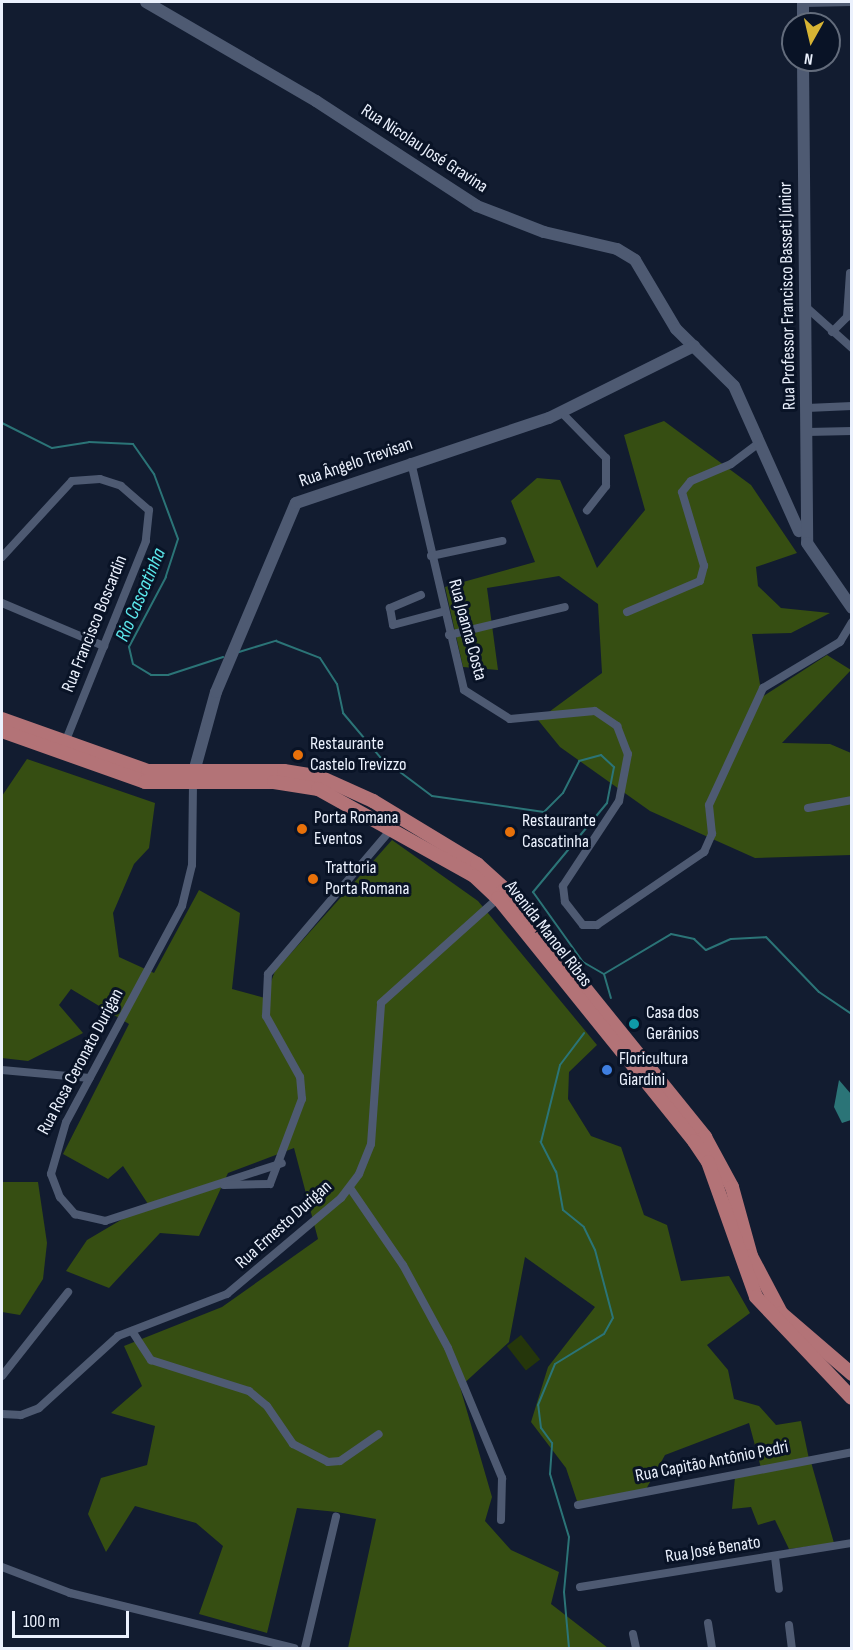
<!DOCTYPE html>
<html>
<head>
<meta charset="utf-8">
<style>
	body { margin:0 }
	#map { position:relative; width:853px; height:1650px; overflow:hidden; background:#121c30; font-family:"Sofia Sans Condensed",sans-serif }
	div>[style] { position:absolute }
	.green>* { inset:0; background:#25360b; transform-origin:0 0 }
	.forest>* { inset:0; background:#364e12 }
	.water>* { inset:0; background:#2b7477 }
	.stream>* { height:2px; margin:-1px; padding:0 1px; transform-origin:1px; border-radius:1px; background:#2b7477 }
	.street>* { height:8px; margin:-4px; padding:0 4px; transform-origin:4px; border-radius:4px; background:#4e5a72 }
	.secondary>* { height:12px; margin:-6px; padding:0 6px; transform-origin:6px; border-radius:6px; background:#4e5a72 }
	.primary>* { height:14px; margin:-7px; padding:0 7px; transform-origin:7px; border-radius:7px; background:#b37377 }
	.dots>* { width:16px; height:16px; translate:-50% -50%; box-sizing:border-box; border:3px solid #091326; border-radius:50% }
	span { translate:-50% -50%; white-space:nowrap; text-align:center; line-height:1.15; -webkit-text-stroke:6px #091326; paint-order:stroke }
	.street-label { font-size:18px; color:#ebf1fd }
	.poi-label { font-size:18px; color:#ebf1fd }
	.left { translate:0 -50%; text-align:left }
	.water-label { font-size:20px; color:#5be7eb; font-style:italic }
	.frame { position:absolute; inset:0; border:3px solid #ebf1fd; pointer-events:none }
	.north { position:absolute; left:781px; top:12px; width:60px; height:60px; box-sizing:border-box; background:#091326; border:2px solid #636c7c; border-radius:50%; rotate:188deg; font-size:16px; font-weight:700; line-height:24px; text-align:center; color:#ebf1fd }
	.north::after { content:''; display:block; margin:auto; width:21px; height:27px; background:#d7b434; clip-path:polygon(50% 0,100% 100%,50% 72%,0 100%) }
	.scale { position:absolute; left:12px; top:1611px; width:117px; height:27px; box-sizing:border-box; border:3px solid #ebf1fd; border-top:0; padding-left:8px; font-size:18px; line-height:21px; white-space:nowrap; color:#ebf1fd; -webkit-text-stroke:4px #091326; paint-order:stroke }
</style>
</head>
<body>
<div id="map">
	<div class="green">
		<div style="left:521px;top:1335px;width:31px;height:18px;rotate:52deg"></div>
	</div>
	<div class="forest">
		<div style="clip-path:polygon(664px 421px,751px 485px,797px 553px,756px 567px,758px 586px,781px 608px,830px 613px,791px 633px,752px 634px,762px 697px,827px 655px,851px 670px,782px 743px,830px 744px,851px 753px,851px 855px,755px 858px,650px 811px,560px 747px,538px 720px,602px 673px,598px 604px,559px 576px,487px 588px,498px 670px,463px 667px,445px 587px,535px 562px,511px 501px,537px 478px,560px 480px,597px 568px,645px 510px,624px 435px)"></div>
		<div style="clip-path:polygon(27px 759px,155px 803px,149px 848px,134px 864px,113px 913px,119px 957px,154px 973px,199px 890px,240px 913px,232px 989px,265px 998px,275px 971px,392px 840px,478px 901px,597px 1045px,569px 1072px,568px 1099px,591px 1136px,621px 1147px,644px 1215px,667px 1225px,681px 1281px,729px 1276px,750px 1313px,707px 1345px,728px 1370px,734px 1399px,759px 1406px,776px 1425px,801px 1421px,809px 1459px,761px 1468px,749px 1423px,665px 1455px,645px 1491px,578px 1504px,566px 1468px,531px 1422px,548px 1367px,595px 1307px,525px 1257px,509px 1342px,460px 1387px,492px 1497px,485px 1521px,511px 1550px,559px 1572px,551px 1604px,608px 1648px,348px 1648px,376px 1519px,337px 1512px,297px 1508px,267px 1633px,199px 1614px,223px 1546px,196px 1523px,135px 1506px,106px 1552px,88px 1514px,101px 1478px,147px 1465px,155px 1426px,111px 1413px,142px 1386px,124px 1346px,222px 1307px,318px 1239px,294px 1148px,228px 1173px,199px 1236px,160px 1233px,109px 1288px,66px 1271px,87px 1240px,148px 1204px,123px 1166px,108px 1179px,63px 1154px,129px 1024px,71px 989px,59px 1005px,83px 1033px,28px 1061px,2px 1058px,2px 796px)"></div>
		<div style="clip-path:polygon(2px 1182px,38px 1182px,47px 1243px,43px 1279px,20px 1315px,2px 1312px)"></div>
		<div style="clip-path:polygon(811px 1462px,834px 1543px,789px 1549px,775px 1520px,758px 1525px,751px 1507px,732px 1509px,735px 1477px)"></div>
	</div>
	<div class="water">
		<div style="clip-path:polygon(839px 1080px,851px 1094px,851px 1120px,842px 1123px,834px 1107px)"></div>
	</div>
	<div class="stream">
		<div style="left:2px;top:423px;width:56px;rotate:26.6deg"></div>
		<div style="left:52px;top:448px;width:37px;rotate:-9deg"></div>
		<div style="left:89px;top:442px;width:44px;rotate:2.6deg"></div>
		<div style="left:133px;top:444px;width:37px;rotate:55deg"></div>
		<div style="left:154px;top:474px;width:69px;rotate:69.7deg"></div>
		<div style="left:178px;top:539px;width:40px;rotate:108deg"></div>
		<div style="left:166px;top:577px;width:79px;rotate:117.9deg"></div>
		<div style="left:129px;top:647px;width:17px;rotate:77deg"></div>
		<div style="left:133px;top:664px;width:21px;rotate:31deg"></div>
		<div style="left:151px;top:675px;width:17px"></div>
		<div style="left:168px;top:675px;width:58px;rotate:-18.1deg"></div>
		<div style="left:239px;top:652px;width:39px;rotate:-17deg"></div>
		<div style="left:276px;top:641px;width:47px;rotate:21.1deg"></div>
		<div style="left:320px;top:658px;width:31px;rotate:57deg"></div>
		<div style="left:337px;top:684px;width:30px;rotate:78deg"></div>
		<div style="left:343px;top:713px;width:57px;rotate:49.9deg"></div>
		<div style="left:380px;top:757px;width:65px;rotate:36.9deg"></div>
		<div style="left:432px;top:796px;width:113px;rotate:8.1deg"></div>
		<div style="left:544px;top:812px;width:27px;rotate:-45deg"></div>
		<div style="left:563px;top:793px;width:36px;rotate:-63deg"></div>
		<div style="left:579px;top:761px;width:23px;rotate:-15deg"></div>
		<div style="left:601px;top:755px;width:18px;rotate:43deg"></div>
		<div style="left:614px;top:767px;width:37px;rotate:101deg"></div>
		<div style="left:607px;top:803px;width:116px;rotate:129.7deg"></div>
		<div style="left:533px;top:892px;width:86px;rotate:54.5deg"></div>
		<div style="left:583px;top:962px;width:24px;rotate:30deg"></div>
		<div style="left:604px;top:974px;width:25px;rotate:74deg"></div>
		<div style="left:604px;top:974px;width:78px;rotate:-30.8deg"></div>
		<div style="left:671px;top:934px;width:24px;rotate:12deg"></div>
		<div style="left:694px;top:939px;width:16px;rotate:43deg"></div>
		<div style="left:706px;top:950px;width:27px;rotate:-24deg"></div>
		<div style="left:731px;top:939px;width:35px;rotate:-3deg"></div>
		<div style="left:766px;top:937px;width:76px;rotate:46.1deg"></div>
		<div style="left:819px;top:992px;width:40px;rotate:34deg"></div>
		<div style="left:569px;top:1648px;width:56px;rotate:-95.1deg"></div>
		<div style="left:564px;top:1592px;width:55px;rotate:-84.8deg"></div>
		<div style="left:569px;top:1537px;width:66px;rotate:-106.8deg"></div>
		<div style="left:550px;top:1474px;width:31px;rotate:-86deg"></div>
		<div style="left:552px;top:1443px;width:19px;rotate:-126deg"></div>
		<div style="left:541px;top:1428px;width:23px;rotate:-97deg"></div>
		<div style="left:538px;top:1405px;width:44px;rotate:-67.5deg"></div>
		<div style="left:555px;top:1364px;width:57px;rotate:-31.5deg"></div>
		<div style="left:604px;top:1334px;width:18px;rotate:-61deg"></div>
		<div style="left:613px;top:1318px;width:70px;rotate:-104.8deg"></div>
		<div style="left:595px;top:1250px;width:25px;rotate:-116deg"></div>
		<div style="left:584px;top:1227px;width:27px;rotate:-141deg"></div>
		<div style="left:563px;top:1210px;width:39px;rotate:-100deg"></div>
		<div style="left:556px;top:1172px;width:34px;rotate:-117deg"></div>
		<div style="left:541px;top:1142px;width:79px;rotate:-76.1deg"></div>
		<div style="left:560px;top:1065px;width:40px;rotate:-53deg"></div>
	</div>
	<div class="street">
		<div style="left:803px;top:3px;width:49px;rotate:-1.2deg"></div>
		<div style="left:806px;top:307px;width:62px;rotate:41.7deg"></div>
		<div style="left:832px;top:332px;width:21px;rotate:-45deg"></div>
		<div style="left:847px;top:317px;width:44px;rotate:-86.1deg"></div>
		<div style="left:807px;top:408px;width:45px;rotate:-2.5deg"></div>
		<div style="left:562px;top:413px;width:63px;rotate:45.6deg"></div>
		<div style="left:606px;top:458px;width:28px;rotate:90deg"></div>
		<div style="left:606px;top:486px;width:31px;rotate:128deg"></div>
		<div style="left:807px;top:432px;width:45px;rotate:-1.3deg"></div>
		<div style="left:411px;top:462px;width:234px;rotate:76.9deg"></div>
		<div style="left:464px;top:690px;width:54px;rotate:32.2deg"></div>
		<div style="left:510px;top:719px;width:85px;rotate:-5.4deg"></div>
		<div style="left:595px;top:711px;width:27px;rotate:34deg"></div>
		<div style="left:617px;top:726px;width:30px;rotate:69deg"></div>
		<div style="left:628px;top:754px;width:48px;rotate:100.8deg"></div>
		<div style="left:619px;top:801px;width:102px;rotate:123.4deg"></div>
		<div style="left:563px;top:886px;width:16px;rotate:83deg"></div>
		<div style="left:565px;top:902px;width:29px;rotate:52deg"></div>
		<div style="left:583px;top:925px;width:14px"></div>
		<div style="left:597px;top:925px;width:130px;rotate:-34.3deg"></div>
		<div style="left:704px;top:852px;width:20px;rotate:-66deg"></div>
		<div style="left:712px;top:834px;width:29px;rotate:-96deg"></div>
		<div style="left:709px;top:805px;width:129px;rotate:-65.2deg"></div>
		<div style="left:763px;top:688px;width:90px;rotate:-30.9deg"></div>
		<div style="left:840px;top:642px;width:23px;rotate:-59deg"></div>
		<div style="left:431px;top:556px;width:73px;rotate:-11.9deg"></div>
		<div style="left:2px;top:557px;width:103px;rotate:-47.4deg"></div>
		<div style="left:72px;top:481px;width:28px;rotate:-4deg"></div>
		<div style="left:100px;top:479px;width:22px;rotate:18deg"></div>
		<div style="left:121px;top:486px;width:37px;rotate:41deg"></div>
		<div style="left:149px;top:510px;width:31px;rotate:96deg"></div>
		<div style="left:146px;top:541px;width:218px;rotate:111.9deg"></div>
		<div style="left:421px;top:595px;width:34px;rotate:157deg"></div>
		<div style="left:390px;top:608px;width:17px;rotate:80deg"></div>
		<div style="left:393px;top:625px;width:51px;rotate:-14.9deg"></div>
		<div style="left:2px;top:603px;width:111px;rotate:22.9deg"></div>
		<div style="left:627px;top:612px;width:79px;rotate:-23deg"></div>
		<div style="left:700px;top:581px;width:16px;rotate:-75deg"></div>
		<div style="left:704px;top:566px;width:77px;rotate:-106.6deg"></div>
		<div style="left:682px;top:492px;width:14px;rotate:-51deg"></div>
		<div style="left:691px;top:481px;width:43px;rotate:-23deg"></div>
		<div style="left:731px;top:464px;width:35px;rotate:-37deg"></div>
		<div style="left:449px;top:635px;width:119px;rotate:-13.6deg"></div>
		<div style="left:193px;top:784px;width:81px;rotate:90.7deg"></div>
		<div style="left:192px;top:865px;width:42px;rotate:103.7deg"></div>
		<div style="left:182px;top:906px;width:245px;rotate:118.2deg"></div>
		<div style="left:66px;top:1122px;width:54px;rotate:106.1deg"></div>
		<div style="left:51px;top:1174px;width:25px;rotate:69deg"></div>
		<div style="left:60px;top:1197px;width:23px;rotate:49deg"></div>
		<div style="left:75px;top:1214px;width:31px;rotate:13deg"></div>
		<div style="left:105px;top:1221px;width:186px;rotate:-18.1deg"></div>
		<div style="left:808px;top:808px;width:45px;rotate:-10.3deg"></div>
		<div style="left:2px;top:1070px;width:88px;rotate:5.2deg"></div>
		<div style="left:224px;top:1185px;width:46px;rotate:-1.2deg"></div>
		<div style="left:270px;top:1184px;width:91px;rotate:-69.4deg"></div>
		<div style="left:302px;top:1099px;width:22px;rotate:-95deg"></div>
		<div style="left:300px;top:1077px;width:70px;rotate:-119.1deg"></div>
		<div style="left:266px;top:1016px;width:42px;rotate:-87.3deg"></div>
		<div style="left:268px;top:974px;width:193px;rotate:-49.6deg"></div>
		<div style="left:350px;top:1188px;width:93px;rotate:55.5deg"></div>
		<div style="left:403px;top:1265px;width:94px;rotate:61.5deg"></div>
		<div style="left:448px;top:1348px;width:141px;rotate:67.4deg"></div>
		<div style="left:502px;top:1478px;width:42px;rotate:91.4deg"></div>
		<div style="left:132px;top:1331px;width:35px;rotate:57deg"></div>
		<div style="left:151px;top:1360px;width:103px;rotate:17.6deg"></div>
		<div style="left:249px;top:1391px;width:23px;rotate:40deg"></div>
		<div style="left:267px;top:1406px;width:46px;rotate:55.6deg"></div>
		<div style="left:293px;top:1444px;width:39px;rotate:27deg"></div>
		<div style="left:328px;top:1462px;width:12px;rotate:-5deg"></div>
		<div style="left:340px;top:1461px;width:47px;rotate:-34.7deg"></div>
		<div style="left:2px;top:1376px;width:107px;rotate:-51.8deg"></div>
		<div style="left:2px;top:1414px;width:19px;rotate:3deg"></div>
		<div style="left:21px;top:1415px;width:19px;rotate:-21deg"></div>
		<div style="left:39px;top:1408px;width:107px;rotate:-42.3deg"></div>
		<div style="left:118px;top:1336px;width:117px;rotate:-21.1deg"></div>
		<div style="left:227px;top:1294px;width:149px;rotate:-40.1deg"></div>
		<div style="left:341px;top:1198px;width:30px;rotate:-53deg"></div>
		<div style="left:359px;top:1174px;width:32px;rotate:-68deg"></div>
		<div style="left:371px;top:1144px;width:141px;rotate:-85.9deg"></div>
		<div style="left:381px;top:1003px;width:157px;rotate:-41.9deg"></div>
		<div style="left:578px;top:1505px;width:279px;rotate:-10.9deg"></div>
		<div style="left:775px;top:1557px;width:32px;rotate:83deg"></div>
		<div style="left:2px;top:1567px;width:73px;rotate:20.9deg"></div>
		<div style="left:70px;top:1593px;width:231px;rotate:13.8deg"></div>
		<div style="left:580px;top:1587px;width:276px;rotate:-9.2deg"></div>
		<div style="left:708px;top:1623px;width:25px;rotate:81deg"></div>
		<div style="left:789px;top:1625px;width:23px;rotate:83deg"></div>
		<div style="left:633px;top:1634px;width:14px;rotate:78deg"></div>
		<div style="left:305px;top:1648px;width:135px;rotate:-76.7deg"></div>
	</div>
	<div class="secondary">
		<div style="left:146px;top:2px;width:197px;rotate:30.2deg"></div>
		<div style="left:316px;top:101px;width:192px;rotate:33.1deg"></div>
		<div style="left:477px;top:206px;width:72px;rotate:21.2deg"></div>
		<div style="left:544px;top:232px;width:75px;rotate:13.1deg"></div>
		<div style="left:617px;top:249px;width:21px;rotate:31deg"></div>
		<div style="left:635px;top:260px;width:80px;rotate:59.3deg"></div>
		<div style="left:676px;top:329px;width:81px;rotate:44.5deg"></div>
		<div style="left:734px;top:386px;width:159px;rotate:65.9deg"></div>
		<div style="left:803px;top:2px;width:22px;rotate:90deg"></div>
		<div style="left:803px;top:60px;width:483px;rotate:89.5deg"></div>
		<div style="left:807px;top:543px;width:79px;rotate:55.3deg"></div>
		<div style="left:192px;top:779px;width:90px;rotate:-74.6deg"></div>
		<div style="left:216px;top:692px;width:205px;rotate:-67.1deg"></div>
		<div style="left:296px;top:503px;width:267px;rotate:-18.6deg"></div>
		<div style="left:549px;top:418px;width:162px;rotate:-26.4deg"></div>
	</div>
	<div class="primary">
		<div style="left:2px;top:719px;width:155px;rotate:19.6deg"></div>
		<div style="left:148px;top:771px;width:136px"></div>
		<div style="left:284px;top:771px;width:36px;rotate:9deg"></div>
		<div style="left:320px;top:777px;width:58px;rotate:24.4deg"></div>
		<div style="left:373px;top:801px;width:122px;rotate:31.2deg"></div>
		<div style="left:477px;top:864px;width:38px;rotate:42deg"></div>
		<div style="left:505px;top:889px;width:319px;rotate:51.1deg"></div>
		<div style="left:705px;top:1137px;width:57px;rotate:61.6deg"></div>
		<div style="left:732px;top:1187px;width:72px;rotate:74.6deg"></div>
		<div style="left:751px;top:1256px;width:64px;rotate:62.2deg"></div>
		<div style="left:781px;top:1313px;width:94px;rotate:40.7deg"></div>
		<div style="left:2px;top:731px;width:152px;rotate:19.6deg"></div>
		<div style="left:145px;top:782px;width:129px"></div>
		<div style="left:274px;top:782px;width:45px;rotate:9deg"></div>
		<div style="left:318px;top:789px;width:179px;rotate:29.1deg"></div>
		<div style="left:474px;top:876px;width:33px;rotate:43deg"></div>
		<div style="left:498px;top:898px;width:312px;rotate:51.1deg"></div>
		<div style="left:694px;top:1141px;width:25px;rotate:56deg"></div>
		<div style="left:708px;top:1162px;width:143px;rotate:70.4deg"></div>
		<div style="left:756px;top:1297px;width:139px;rotate:46.5deg"></div>
	</div>
	<div class="dots">
		<div style="left:298px;top:755px;background:#e8710a"></div>
		<div style="left:302px;top:829px;background:#e8710a"></div>
		<div style="left:510px;top:832px;background:#e8710a"></div>
		<div style="left:313px;top:879px;background:#e8710a"></div>
		<div style="left:634px;top:1024px;background:#0f9aa8"></div>
		<div style="left:607px;top:1070px;background:#3f7fe0"></div>
	</div>
	<div class="street-label">
		<span style="left:424px;top:149px;rotate:33deg">Rua Nicolau José Gravina</span>
		<span style="left:788px;top:296px;rotate:-91deg">Rua Professor Francisco Basseti Júnior</span>
		<span style="left:356px;top:463px;rotate:-19deg">Rua Ângelo Trevisan</span>
		<span style="left:95px;top:624px;rotate:-68deg">Rua Francisco Boscardin</span>
		<span style="left:467px;top:630px;rotate:75deg">Rua Joanna Costa</span>
		<span style="left:548px;top:934px;rotate:52deg">Avenida Manoel Ribas</span>
		<span style="left:81px;top:1062px;rotate:-62deg">Rua Rosa Ceronato Durigan</span>
		<span style="left:284px;top:1225px;rotate:-42deg">Rua Ernesto Durigan</span>
		<span style="left:712px;top:1462px;rotate:-11deg">Rua Capitão Antônio Pedri</span>
		<span style="left:713px;top:1550px;rotate:-9deg">Rua José Benato</span>
	</div>
	<div class="poi-label">
		<span class="left" style="left:310px;top:755px">Restaurante<br>Castelo Trevizzo</span>
		<span class="left" style="left:314px;top:829px">Porta Romana<br>Eventos</span>
		<span class="left" style="left:522px;top:832px">Restaurante<br>Cascatinha</span>
		<span class="left" style="left:325px;top:879px">Trattoria<br>Porta Romana</span>
		<span class="left" style="left:646px;top:1024px">Casa dos<br>Gerânios</span>
		<span class="left" style="left:619px;top:1070px">Floricultura<br>Giardini</span>
	</div>
	<div class="water-label">
		<span style="left:141px;top:595px;rotate:-67deg">Rio Cascatinha</span>
	</div>
	<div class="frame"></div>
	<div class="north">N</div>
	<div class="scale">100 m</div>
</div>
</body>
</html>
